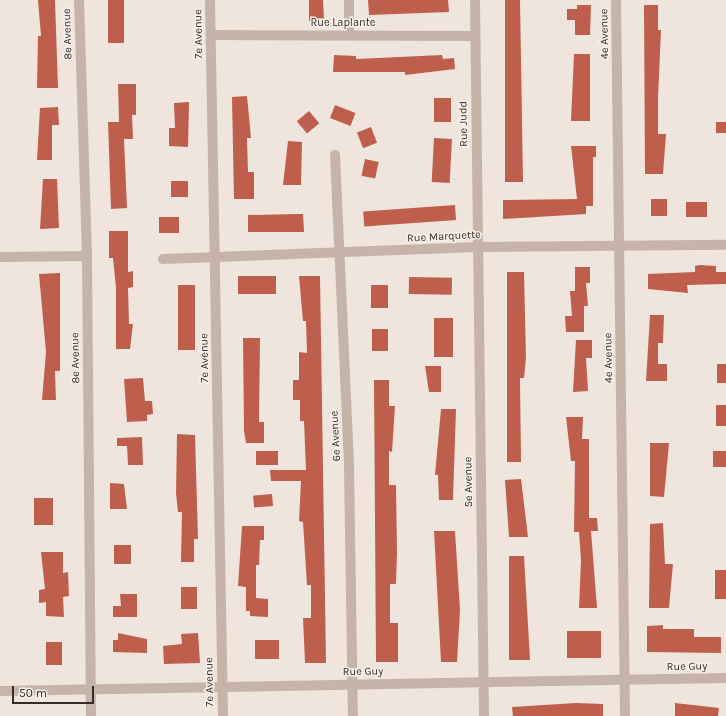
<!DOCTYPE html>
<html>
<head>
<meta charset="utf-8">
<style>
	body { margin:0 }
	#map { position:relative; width:726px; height:716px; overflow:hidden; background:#f0e5dc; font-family:Karla,sans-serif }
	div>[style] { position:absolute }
	.building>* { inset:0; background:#be5f4d; transform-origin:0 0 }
	.minor>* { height:10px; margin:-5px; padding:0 5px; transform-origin:5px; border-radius:5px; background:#c7b4a9 }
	span { translate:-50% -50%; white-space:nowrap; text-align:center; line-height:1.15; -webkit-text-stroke:3px #f8f0e8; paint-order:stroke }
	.street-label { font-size:11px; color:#352b28 }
	.scale { position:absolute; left:12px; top:686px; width:82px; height:18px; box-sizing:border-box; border:2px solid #352b28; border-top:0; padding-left:5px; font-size:12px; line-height:14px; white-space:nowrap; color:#352b28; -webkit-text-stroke:3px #f8f0e8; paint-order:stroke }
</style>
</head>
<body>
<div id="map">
	<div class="building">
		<div style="clip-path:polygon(38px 0,55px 0,58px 88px,37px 88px,38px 36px,41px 36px)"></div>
		<div style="left:108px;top:0;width:16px;height:43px"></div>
		<div style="clip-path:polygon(309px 0,323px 0,324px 19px,309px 21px)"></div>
		<div style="clip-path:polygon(368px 0,448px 0,449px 12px,369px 15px)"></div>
		<div style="clip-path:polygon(505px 0,520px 0,523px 182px,505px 182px)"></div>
		<div style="clip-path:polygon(577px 5px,591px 5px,590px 35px,575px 35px,575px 20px,567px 20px,567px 9px,577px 9px)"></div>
		<div style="clip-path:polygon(644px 5px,658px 5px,658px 30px,661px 30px,658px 99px,658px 134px,666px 134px,663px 174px,645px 174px)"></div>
		<div style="clip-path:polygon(574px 54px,590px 54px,590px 121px,571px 121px)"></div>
		<div style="clip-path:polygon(334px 55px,356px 56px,356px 59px,442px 55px,443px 59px,454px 58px,455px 69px,405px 75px,405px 72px,333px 72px)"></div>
		<div style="clip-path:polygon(118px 84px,136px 84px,136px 115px,132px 115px,133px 139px,124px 139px,127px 208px,111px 209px,108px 122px,119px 122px)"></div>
		<div style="clip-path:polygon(247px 96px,251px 138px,247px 138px,248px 172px,254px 172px,254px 199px,234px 199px,232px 97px)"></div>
		<div style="left:434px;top:98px;width:17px;height:24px"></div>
		<div style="clip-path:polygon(189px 102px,188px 147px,169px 146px,169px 128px,175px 128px,174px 103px)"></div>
		<div style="left:335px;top:105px;width:22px;height:14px;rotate:21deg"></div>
		<div style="clip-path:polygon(58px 107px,59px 125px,52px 125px,52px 160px,37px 160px,40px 108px)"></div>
		<div style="left:309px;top:111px;width:16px;height:16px;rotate:50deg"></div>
		<div style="left:716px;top:122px;width:10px;height:11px"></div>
		<div style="left:371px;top:127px;width:17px;height:15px;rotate:69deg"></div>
		<div style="left:434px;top:138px;width:18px;height:44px;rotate:3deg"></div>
		<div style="clip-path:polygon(288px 141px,302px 142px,301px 185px,283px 185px)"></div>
		<div style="clip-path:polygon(571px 146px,596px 146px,596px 157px,593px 157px,593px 206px,586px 206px,586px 214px,503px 219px,503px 200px,577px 199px)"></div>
		<div style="left:365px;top:159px;width:14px;height:17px;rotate:12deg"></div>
		<div style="clip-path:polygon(43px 179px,57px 179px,59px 228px,40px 229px)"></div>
		<div style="left:171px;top:181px;width:17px;height:16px"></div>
		<div style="left:651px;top:199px;width:16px;height:17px"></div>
		<div style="left:686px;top:202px;width:21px;height:15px"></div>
		<div style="left:455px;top:205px;width:15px;height:92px;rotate:86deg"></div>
		<div style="clip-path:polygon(298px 214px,303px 214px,304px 232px,248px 232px,248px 215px)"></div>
		<div style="left:159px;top:217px;width:20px;height:16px"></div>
		<div style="clip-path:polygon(109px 231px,128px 231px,128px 272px,133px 271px,133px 287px,128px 288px,129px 324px,133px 324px,130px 349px,116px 349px,116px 288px,113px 258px,109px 258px)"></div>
		<div style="clip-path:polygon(700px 265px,716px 266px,716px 272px,726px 272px,726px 284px,687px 285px,688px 293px,648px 289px,648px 274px,695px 272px,695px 266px)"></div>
		<div style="clip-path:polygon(575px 267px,590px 267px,590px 283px,586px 283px,588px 306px,584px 306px,584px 332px,566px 332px,565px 316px,572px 316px,570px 291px,575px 291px)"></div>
		<div style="clip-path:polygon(507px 272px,524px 272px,526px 358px,524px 378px,520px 378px,521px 462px,507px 462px)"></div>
		<div style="clip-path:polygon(60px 273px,60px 371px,55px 371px,56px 400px,42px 400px,46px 352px,39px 274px)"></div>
		<div style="left:276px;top:276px;width:18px;height:38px;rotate:90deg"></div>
		<div style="clip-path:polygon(299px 276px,320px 276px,326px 663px,305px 663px,303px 618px,311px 618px,311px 585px,307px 585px,303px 522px,299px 521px,301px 481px,271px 481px,270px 470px,306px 470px,304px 421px,300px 421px,300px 400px,293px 400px,293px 380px,299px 380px,299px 352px,307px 353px,306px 321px,303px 321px)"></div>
		<div style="left:409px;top:277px;width:43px;height:17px;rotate:1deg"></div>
		<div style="left:178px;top:285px;width:17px;height:65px"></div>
		<div style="left:371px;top:285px;width:17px;height:23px"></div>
		<div style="clip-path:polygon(650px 315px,664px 315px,663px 343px,658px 343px,658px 364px,667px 364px,667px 381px,646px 381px)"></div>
		<div style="left:453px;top:318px;width:39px;height:19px;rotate:90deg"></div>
		<div style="left:372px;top:329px;width:16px;height:22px"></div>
		<div style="clip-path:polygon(243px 338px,260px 338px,259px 422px,264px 422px,264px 443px,246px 443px,244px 431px)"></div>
		<div style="clip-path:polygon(576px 340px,592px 340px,592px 358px,586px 358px,588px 391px,573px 392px)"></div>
		<div style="left:717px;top:364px;width:9px;height:19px"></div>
		<div style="clip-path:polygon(425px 366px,441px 366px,441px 392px,429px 392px)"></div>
		<div style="clip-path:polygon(143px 378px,145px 401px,152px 401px,153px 414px,147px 415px,147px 421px,127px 422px,124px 379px)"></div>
		<div style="clip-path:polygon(374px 380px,389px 380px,389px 406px,395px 406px,392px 452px,389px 451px,389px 485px,396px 485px,397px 552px,396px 584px,390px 584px,390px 623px,398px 623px,398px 662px,376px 662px)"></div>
		<div style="left:716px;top:405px;width:10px;height:21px"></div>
		<div style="clip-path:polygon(441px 409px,456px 409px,453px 500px,439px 500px,438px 475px,435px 475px)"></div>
		<div style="clip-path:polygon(566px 417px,583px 417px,582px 439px,589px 439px,589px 518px,597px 518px,598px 531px,591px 531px,597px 608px,579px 608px,581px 560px,579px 532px,574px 532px,575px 461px,571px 461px)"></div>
		<div style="clip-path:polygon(177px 434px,195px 435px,198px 539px,194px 539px,194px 562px,181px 562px,182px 512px,178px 512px,176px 493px)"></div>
		<div style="clip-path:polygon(142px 437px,143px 465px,128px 465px,127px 446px,117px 446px,117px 438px)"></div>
		<div style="clip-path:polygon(650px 443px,669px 443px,664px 497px,650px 496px)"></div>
		<div style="left:256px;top:451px;width:22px;height:14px"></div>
		<div style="left:713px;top:451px;width:13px;height:16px"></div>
		<div style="clip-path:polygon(521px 479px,528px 537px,509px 537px,505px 480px)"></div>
		<div style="clip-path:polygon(110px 483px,124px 484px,127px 509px,110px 509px)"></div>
		<div style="left:272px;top:494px;width:12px;height:19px;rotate:85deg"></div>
		<div style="left:34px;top:498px;width:19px;height:27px"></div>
		<div style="clip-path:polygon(663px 523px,665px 564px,673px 564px,669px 608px,649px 608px,650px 524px)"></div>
		<div style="clip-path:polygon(242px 526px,264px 526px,264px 540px,260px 540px,259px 565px,256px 565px,256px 598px,268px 599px,268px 617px,250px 616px,250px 611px,246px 611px,246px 587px,238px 586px)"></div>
		<div style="clip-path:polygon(434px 531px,455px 531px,460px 610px,457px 662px,441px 662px)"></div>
		<div style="left:114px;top:545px;width:17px;height:19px"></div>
		<div style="clip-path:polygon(41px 552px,63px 552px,63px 573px,68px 572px,69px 596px,63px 597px,64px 617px,46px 616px,46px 602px,39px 603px,39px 590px,45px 589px)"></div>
		<div style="clip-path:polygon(509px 556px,524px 556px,530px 660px,509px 660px)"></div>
		<div style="left:715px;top:570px;width:11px;height:29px"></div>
		<div style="left:181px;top:587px;width:16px;height:22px"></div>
		<div style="clip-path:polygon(120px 594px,137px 594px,137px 617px,113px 617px,113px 606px,121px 606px)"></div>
		<div style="clip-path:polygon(663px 625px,663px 629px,694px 629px,694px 637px,721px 637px,721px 653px,647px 652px,647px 626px)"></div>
		<div style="left:567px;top:631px;width:34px;height:27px"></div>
		<div style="clip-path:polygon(118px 633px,147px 639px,147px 653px,113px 652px,113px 640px,118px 640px)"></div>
		<div style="clip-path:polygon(198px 633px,200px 663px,164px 664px,163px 646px,182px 644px,181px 634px)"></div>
		<div style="left:255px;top:640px;width:24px;height:19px"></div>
		<div style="left:46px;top:642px;width:16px;height:23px"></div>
		<div style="clip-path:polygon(576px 703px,603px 704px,603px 716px,513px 716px,512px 707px)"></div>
		<div style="clip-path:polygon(675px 703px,719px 708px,718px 716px,675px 716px)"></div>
	</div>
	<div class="minor">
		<div style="left:79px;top:0;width:256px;rotate:88.2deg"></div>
		<div style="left:87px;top:256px;width:460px;rotate:89.5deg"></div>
		<div style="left:210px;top:0;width:716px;rotate:88.96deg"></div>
		<div style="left:475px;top:0;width:716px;rotate:89.28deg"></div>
		<div style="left:616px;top:0;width:716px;rotate:89.28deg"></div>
		<div style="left:349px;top:34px;width:34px;rotate:-90deg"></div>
		<div style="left:211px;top:35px;width:264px;rotate:0.2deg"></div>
		<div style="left:335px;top:155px;width:313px;rotate:87.4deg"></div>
		<div style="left:349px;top:468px;width:248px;rotate:89.1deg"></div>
		<div style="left:0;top:257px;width:87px;rotate:-0.7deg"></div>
		<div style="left:163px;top:259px;width:315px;rotate:-2.2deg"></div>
		<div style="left:478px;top:247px;width:248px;rotate:-0.5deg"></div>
		<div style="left:0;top:691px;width:726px;rotate:-1.03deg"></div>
	</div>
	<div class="street-label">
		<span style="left:343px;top:23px">Rue Laplante</span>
		<span style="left:68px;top:34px;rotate:-92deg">8e Avenue</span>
		<span style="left:199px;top:34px;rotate:-91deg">7e Avenue</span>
		<span style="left:605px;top:34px;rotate:-91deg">4e Avenue</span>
		<span style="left:464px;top:124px;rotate:-91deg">Rue Judd</span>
		<span style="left:444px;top:237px;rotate:-3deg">Rue Marquette</span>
		<span style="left:76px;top:358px;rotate:-91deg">8e Avenue</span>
		<span style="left:205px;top:358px;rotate:-91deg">7e Avenue</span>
		<span style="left:609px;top:358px;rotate:-91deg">4e Avenue</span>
		<span style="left:336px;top:436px;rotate:-93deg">6e Avenue</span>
		<span style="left:469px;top:482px;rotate:-91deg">5e Avenue</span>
		<span style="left:687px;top:667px;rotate:-1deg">Rue Guy</span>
		<span style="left:363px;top:672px;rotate:-1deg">Rue Guy</span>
		<span style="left:210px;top:682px;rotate:-91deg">7e Avenue</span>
	</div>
	<div class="scale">50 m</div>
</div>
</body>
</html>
